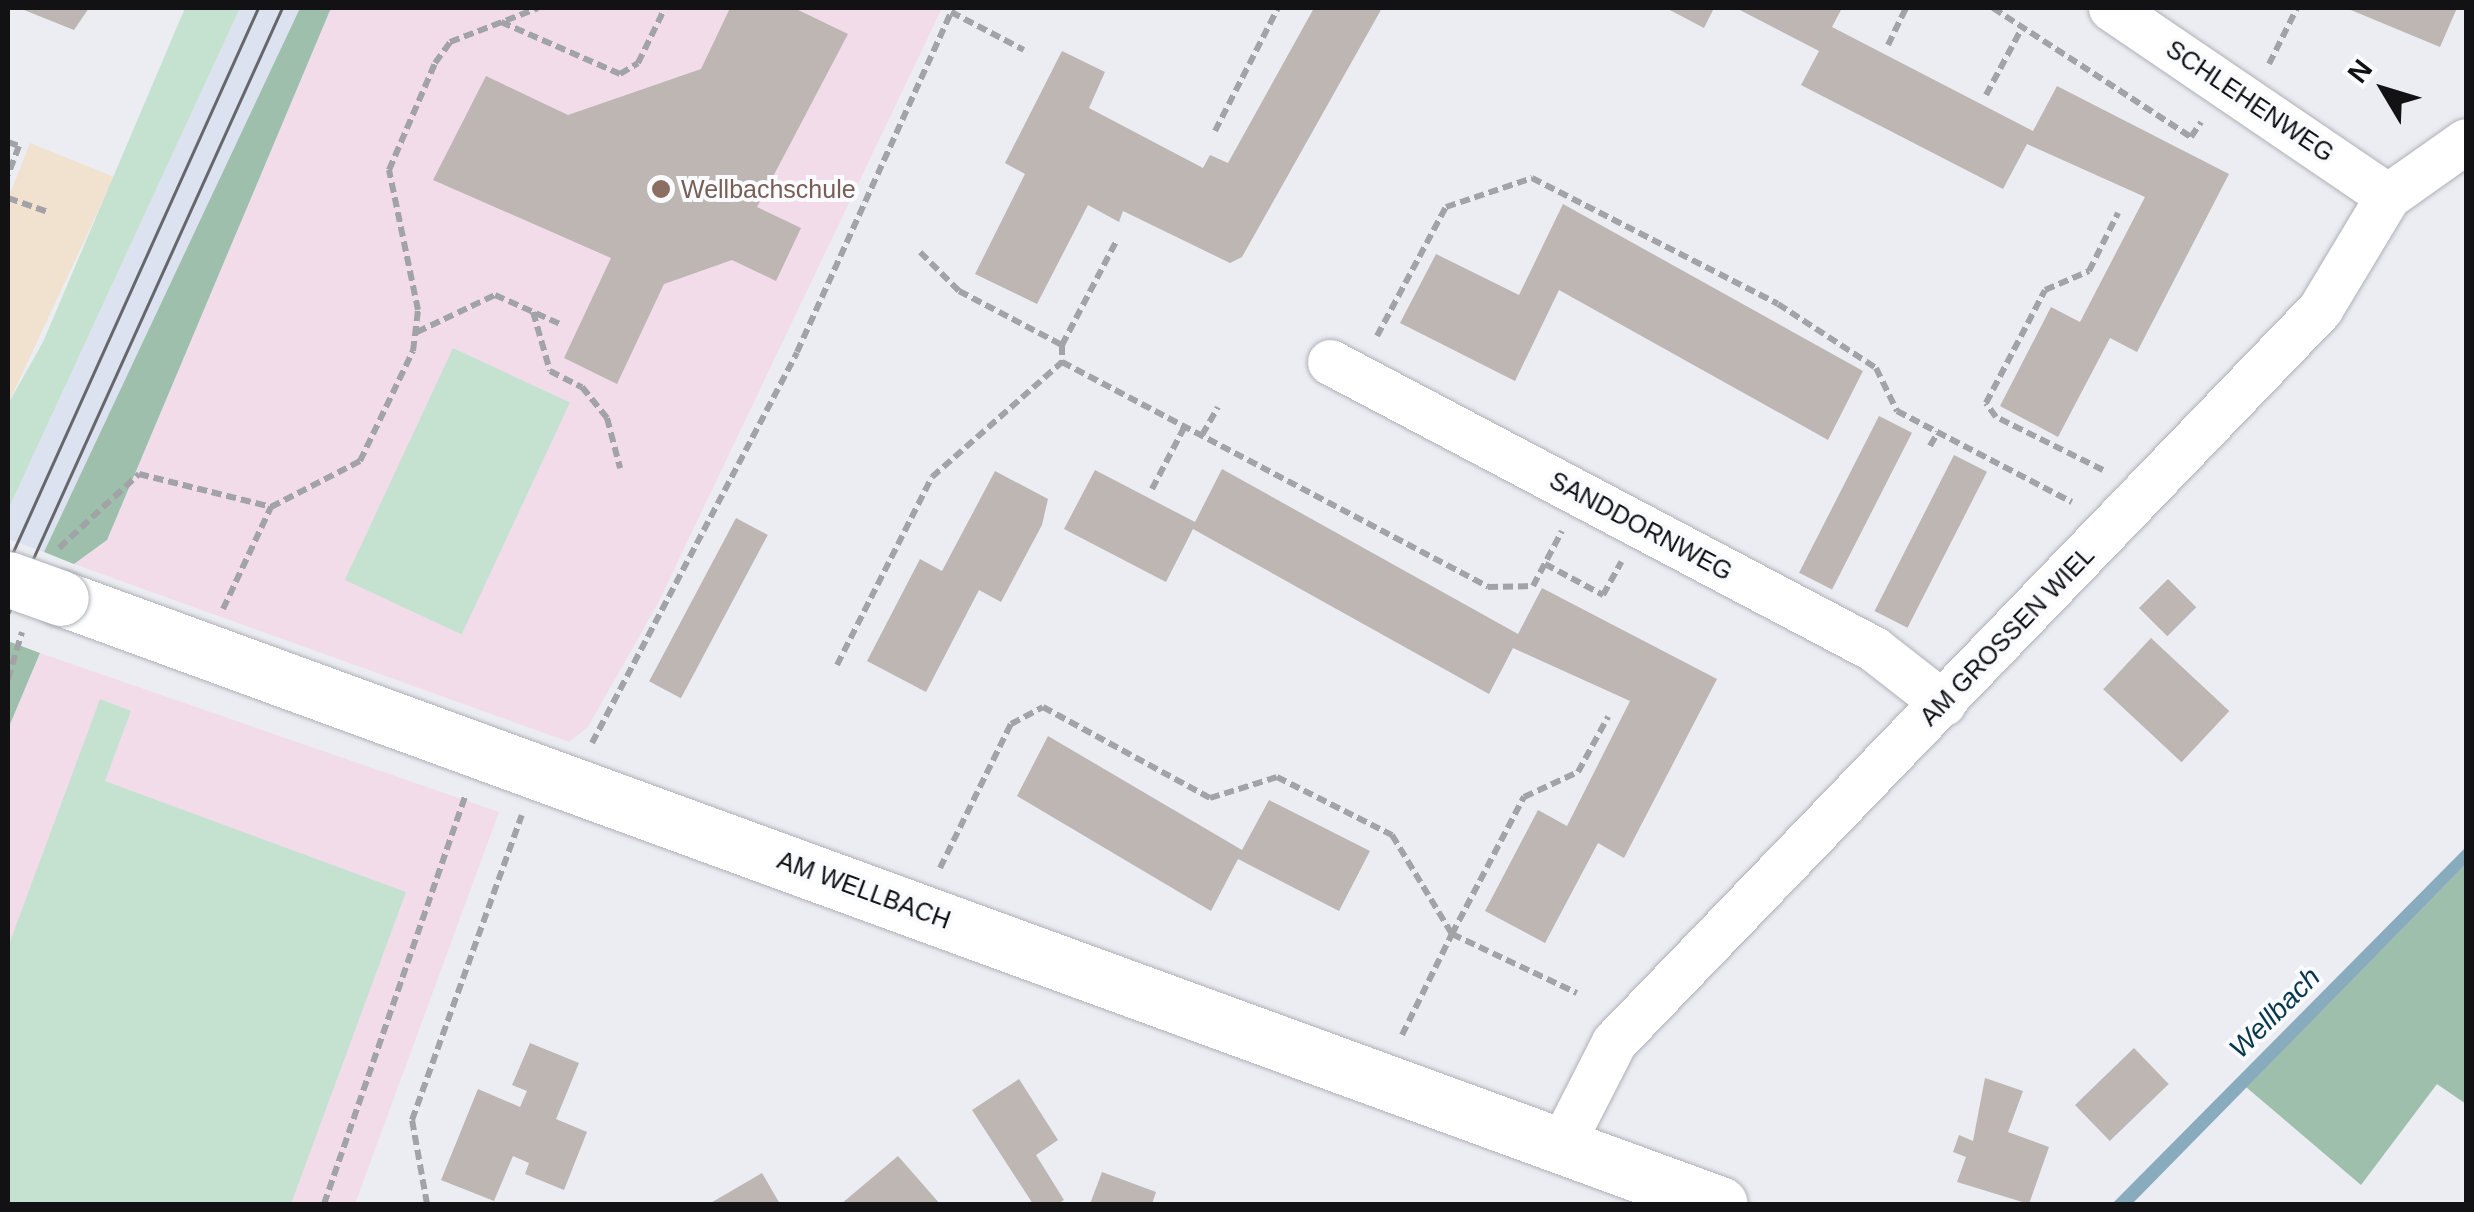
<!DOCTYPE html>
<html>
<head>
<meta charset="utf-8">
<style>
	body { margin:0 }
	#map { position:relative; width:2474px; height:1212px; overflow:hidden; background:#ebedf3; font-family:Helvetica,sans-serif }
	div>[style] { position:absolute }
	.commercial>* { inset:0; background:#f1e1cf }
	.built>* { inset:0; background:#dde2f0 }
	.education>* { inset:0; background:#f2dcea }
	.green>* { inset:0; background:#c5e2d1; transform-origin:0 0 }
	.forest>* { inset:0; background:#9dbfab }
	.water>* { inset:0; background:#89abbe }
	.building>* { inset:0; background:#bdb6b3; transform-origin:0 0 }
	.path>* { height:6px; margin-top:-3px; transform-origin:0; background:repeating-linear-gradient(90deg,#a1a3a7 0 10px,transparent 0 15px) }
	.roads { filter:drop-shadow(0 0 2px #aeb0b6) drop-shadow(0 0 2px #aeb0b6) }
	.minor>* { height:45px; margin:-22.5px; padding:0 22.5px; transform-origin:22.5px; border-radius:22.5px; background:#fff }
	.secondary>* { height:55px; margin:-27.5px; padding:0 27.5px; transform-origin:27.5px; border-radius:27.5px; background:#fff }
	.tram>* { height:2.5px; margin:-1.25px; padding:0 1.25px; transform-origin:1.25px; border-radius:1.25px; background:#66676a }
	.bridges { filter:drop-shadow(0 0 2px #aeb0b6) drop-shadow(0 0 2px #aeb0b6) }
	.secondary-bridge>* { height:55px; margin:-27.5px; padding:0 27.5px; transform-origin:27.5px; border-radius:27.5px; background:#fff }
	.dots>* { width:28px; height:28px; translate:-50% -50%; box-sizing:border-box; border:5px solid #f9fbfe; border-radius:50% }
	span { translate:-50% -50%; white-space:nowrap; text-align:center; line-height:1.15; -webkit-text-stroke:8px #f9fbfe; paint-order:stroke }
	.street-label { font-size:25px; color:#121214 }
	.education-label { font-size:25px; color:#785e54 }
	.left { translate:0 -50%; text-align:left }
	.water-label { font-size:28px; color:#08374d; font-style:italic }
	.frame { position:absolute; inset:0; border:10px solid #121214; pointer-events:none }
	.north { position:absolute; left:2334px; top:40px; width:100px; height:100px; -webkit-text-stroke:8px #f9fbfe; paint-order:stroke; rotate:308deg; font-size:28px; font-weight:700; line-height:40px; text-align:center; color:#121214 }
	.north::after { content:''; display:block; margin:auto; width:35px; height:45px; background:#121214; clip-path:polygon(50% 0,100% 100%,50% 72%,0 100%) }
</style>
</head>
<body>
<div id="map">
	<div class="commercial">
		<div style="clip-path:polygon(30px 143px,114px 177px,8px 404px,8px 199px)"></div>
	</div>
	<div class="built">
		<div style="clip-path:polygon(240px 8px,300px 8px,44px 552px,8px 539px,8px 510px)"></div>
	</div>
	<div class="education">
		<div style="clip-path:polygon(331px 8px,942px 8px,658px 603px,588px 727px,569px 742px,74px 564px,107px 540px)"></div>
		<div style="clip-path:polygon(40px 653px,499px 812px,355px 1204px,8px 1204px,8px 729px)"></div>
	</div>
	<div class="green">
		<div style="clip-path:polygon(185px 8px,240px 8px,8px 510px,8px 404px,43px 342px)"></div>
		<div style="left:453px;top:348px;width:129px;height:256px;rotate:25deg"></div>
		<div style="clip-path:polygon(100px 699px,131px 711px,105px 781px,406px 892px,291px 1204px,8px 1204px,8px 947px)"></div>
	</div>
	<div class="forest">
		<div style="clip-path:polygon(300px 8px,331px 8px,107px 540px,74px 564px,44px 552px)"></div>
		<div style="clip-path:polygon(8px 641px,40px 653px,8px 729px)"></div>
		<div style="clip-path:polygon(2466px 864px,2466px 1104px,2437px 1084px,2361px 1185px,2246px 1087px)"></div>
	</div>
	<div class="water">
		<div style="clip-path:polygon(2466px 847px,2466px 864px,2132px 1204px,2112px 1204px)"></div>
	</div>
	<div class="building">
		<div style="clip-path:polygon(19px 8px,89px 8px,74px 30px)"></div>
		<div style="clip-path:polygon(730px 8px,794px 8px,848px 34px,757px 207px,801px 228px,776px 281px,732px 260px,664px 284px,617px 384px,564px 358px,611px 258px,433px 180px,486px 76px,568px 115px,701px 69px)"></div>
		<div style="clip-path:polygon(1314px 8px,1382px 8px,1242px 257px,1230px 263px,1123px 211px,1119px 222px,1088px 205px,1037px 304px,975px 274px,1025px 174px,1005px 163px,1062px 51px,1105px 72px,1089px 108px,1203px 168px,1210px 155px,1228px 163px)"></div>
		<div style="clip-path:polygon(1666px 8px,1714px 8px,1704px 28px)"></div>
		<div style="clip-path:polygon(1736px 8px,1842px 8px,1832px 27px,2033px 131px,2057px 86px,2229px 174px,2137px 352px,2110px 338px,2058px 437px,2000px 406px,2051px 307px,2080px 322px,2145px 197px,2027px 144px,2003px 189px,1801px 85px,1819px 51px)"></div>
		<div style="clip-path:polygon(2346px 8px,2457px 8px,2440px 47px)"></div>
		<div style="clip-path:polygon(1563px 204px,1863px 371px,1828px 440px,1559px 290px,1515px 381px,1400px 323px,1436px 254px,1519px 295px)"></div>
		<div style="left:1879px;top:416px;width:37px;height:176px;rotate:27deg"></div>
		<div style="left:1954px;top:455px;width:37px;height:175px;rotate:27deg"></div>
		<div style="clip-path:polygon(1222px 469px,1518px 634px,1542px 588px,1717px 679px,1624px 858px,1598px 843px,1545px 943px,1485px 911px,1538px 810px,1567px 826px,1630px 701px,1513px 648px,1489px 694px,1193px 529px,1166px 582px,1064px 529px,1095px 470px,1195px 522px)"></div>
		<div style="clip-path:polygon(995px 471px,1048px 499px,1042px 525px,1001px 602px,979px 590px,926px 692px,867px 661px,920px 559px,942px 571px)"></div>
		<div style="left:736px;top:518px;width:36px;height:185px;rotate:28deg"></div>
		<div style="left:2168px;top:579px;width:40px;height:41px;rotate:45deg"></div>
		<div style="left:2151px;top:638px;width:107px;height:70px;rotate:43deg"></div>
		<div style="clip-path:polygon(1048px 736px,1242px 850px,1269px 800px,1370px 851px,1339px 911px,1238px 859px,1211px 911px,1017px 796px)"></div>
		<div style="clip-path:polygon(530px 1043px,579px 1063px,556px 1119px,587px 1132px,564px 1190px,525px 1174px,529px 1163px,513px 1156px,494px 1201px,441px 1180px,478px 1089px,520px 1107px,527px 1091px,512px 1085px)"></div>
		<div style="left:2134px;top:1048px;width:50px;height:82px;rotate:46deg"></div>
		<div style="clip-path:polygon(1985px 1078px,2023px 1091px,2008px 1132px,2049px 1147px,2029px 1204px,1957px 1182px,1966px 1157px,1953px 1152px,1959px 1135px,1973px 1141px)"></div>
		<div style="clip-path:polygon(1019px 1079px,1058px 1140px,1036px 1155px,1064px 1200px,1058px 1204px,1033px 1204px,972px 1110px)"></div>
		<div style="clip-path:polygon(898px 1156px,940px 1204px,841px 1204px)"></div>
		<div style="clip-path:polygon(1102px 1172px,1156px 1192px,1152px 1204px,1090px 1204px)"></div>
		<div style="clip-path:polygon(762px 1173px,780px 1204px,709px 1204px)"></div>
	</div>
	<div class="path">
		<div style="left:1993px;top:8px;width:236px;rotate:33.1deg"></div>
		<div style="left:2191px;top:137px;width:18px;rotate:-56deg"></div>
		<div style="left:951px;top:12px;width:82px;rotate:27.5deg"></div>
		<div style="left:501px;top:22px;width:130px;rotate:23.6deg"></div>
		<div style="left:620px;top:74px;width:21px;rotate:-31deg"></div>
		<div style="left:638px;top:63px;width:61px;rotate:-63.9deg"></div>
		<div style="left:1888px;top:45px;width:41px;rotate:-64.1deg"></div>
		<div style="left:2269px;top:64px;width:63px;rotate:-63.4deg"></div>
		<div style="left:1986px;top:95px;width:78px;rotate:-61.8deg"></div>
		<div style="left:1215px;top:131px;width:138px;rotate:-62.9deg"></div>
		<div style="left:8px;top:142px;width:12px;rotate:20deg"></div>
		<div style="left:19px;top:146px;width:31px;rotate:111deg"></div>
		<div style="left:8px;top:198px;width:42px;rotate:19.3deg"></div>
		<div style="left:920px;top:252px;width:55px;rotate:45deg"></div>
		<div style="left:959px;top:291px;width:116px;rotate:27.7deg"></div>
		<div style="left:1062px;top:345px;width:17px;rotate:90deg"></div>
		<div style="left:533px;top:312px;width:61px;rotate:73.9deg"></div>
		<div style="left:550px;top:371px;width:36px;rotate:27deg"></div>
		<div style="left:582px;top:387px;width:40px;rotate:51deg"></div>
		<div style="left:607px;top:418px;width:52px;rotate:75.4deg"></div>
		<div style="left:417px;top:332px;width:86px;rotate:-25.4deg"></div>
		<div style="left:495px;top:295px;width:71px;rotate:24deg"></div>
		<div style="left:1377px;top:336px;width:146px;rotate:-61.9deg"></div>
		<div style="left:1446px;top:207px;width:91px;rotate:-18.6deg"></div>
		<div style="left:1532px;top:178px;width:276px;rotate:27.1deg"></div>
		<div style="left:1778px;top:304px;width:117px;rotate:33.1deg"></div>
		<div style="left:1876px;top:368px;width:48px;rotate:64deg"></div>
		<div style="left:1897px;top:411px;width:197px;rotate:27.5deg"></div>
		<div style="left:1062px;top:345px;width:119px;rotate:-62.4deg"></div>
		<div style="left:1202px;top:435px;width:32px;rotate:-60deg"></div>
		<div style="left:1930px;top:446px;width:16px;rotate:-60deg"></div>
		<div style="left:2103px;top:470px;width:119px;rotate:-153.6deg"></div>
		<div style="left:1996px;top:417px;width:17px;rotate:-126deg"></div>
		<div style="left:1986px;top:403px;width:127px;rotate:-62.4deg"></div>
		<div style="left:2045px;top:290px;width:48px;rotate:-23.4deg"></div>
		<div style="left:2089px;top:271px;width:65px;rotate:-63.4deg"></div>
		<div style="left:1152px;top:489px;width:71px;rotate:-62.4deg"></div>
		<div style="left:59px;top:548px;width:109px;rotate:-42.8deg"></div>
		<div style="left:139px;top:474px;width:136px;rotate:14deg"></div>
		<div style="left:1545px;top:564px;width:66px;rotate:28.1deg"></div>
		<div style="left:1603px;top:595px;width:38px;rotate:-61deg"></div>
		<div style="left:223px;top:609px;width:113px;rotate:-64.8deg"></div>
		<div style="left:271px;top:507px;width:100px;rotate:-27.3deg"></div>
		<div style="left:360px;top:461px;width:122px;rotate:-64.3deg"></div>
		<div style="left:413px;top:351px;width:41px;rotate:-83deg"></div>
		<div style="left:418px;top:310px;width:143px;rotate:-101.7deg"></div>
		<div style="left:389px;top:170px;width:116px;rotate:-66.7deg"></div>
		<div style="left:435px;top:63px;width:26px;rotate:-54deg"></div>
		<div style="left:450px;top:42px;width:94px;rotate:-21.1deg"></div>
		<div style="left:837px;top:665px;width:211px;rotate:-63.2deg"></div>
		<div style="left:932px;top:477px;width:174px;rotate:-41.5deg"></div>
		<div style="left:1062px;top:362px;width:482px;rotate:27.8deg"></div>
		<div style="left:1488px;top:587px;width:45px;rotate:-1.3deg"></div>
		<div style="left:1533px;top:586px;width:62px;rotate:-62.2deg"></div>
		<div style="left:8px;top:679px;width:49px;rotate:-73.4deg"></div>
		<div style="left:592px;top:743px;width:441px;rotate:-62.3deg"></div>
		<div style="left:797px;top:352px;width:378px;rotate:-65.6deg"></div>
		<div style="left:940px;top:868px;width:161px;rotate:-63.8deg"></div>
		<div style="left:1011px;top:724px;width:36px;rotate:-28deg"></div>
		<div style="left:1043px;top:707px;width:190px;rotate:28.6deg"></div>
		<div style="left:1210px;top:798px;width:70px;rotate:-17.4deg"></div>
		<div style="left:1277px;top:777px;width:129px;rotate:26.8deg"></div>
		<div style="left:1392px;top:835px;width:116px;rotate:58.8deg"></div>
		<div style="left:1452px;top:934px;width:155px;rotate:-62.3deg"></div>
		<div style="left:1524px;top:797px;width:60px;rotate:-24.8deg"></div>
		<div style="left:1578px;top:772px;width:63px;rotate:-61.4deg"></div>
		<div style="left:1402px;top:1035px;width:113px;rotate:-63.7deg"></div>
		<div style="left:1452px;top:934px;width:138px;rotate:25.3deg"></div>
		<div style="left:324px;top:1204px;width:433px;rotate:-70.9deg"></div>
		<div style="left:427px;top:1204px;width:85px;rotate:-100.1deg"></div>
		<div style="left:412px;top:1120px;width:324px;rotate:-70.2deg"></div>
	</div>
	<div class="roads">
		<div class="minor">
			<div style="left:2111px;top:8px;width:335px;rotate:34.2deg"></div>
			<div style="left:1330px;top:362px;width:615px;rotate:27.81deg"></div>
			<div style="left:1874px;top:649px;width:88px;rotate:38deg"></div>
			<div style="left:1561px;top:1146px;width:117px;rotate:-63deg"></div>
			<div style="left:1614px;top:1042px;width:1018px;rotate:-46.07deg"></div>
			<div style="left:2320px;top:309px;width:132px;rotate:-59deg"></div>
			<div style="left:2388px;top:196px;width:95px;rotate:-35.2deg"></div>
		</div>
		<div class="secondary">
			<div style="left:61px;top:598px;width:1766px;rotate:20.07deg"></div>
		</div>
	</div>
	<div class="tram">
		<div style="left:8px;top:563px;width:609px;rotate:-65.75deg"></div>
		<div style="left:8px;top:614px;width:665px;rotate:-65.67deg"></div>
	</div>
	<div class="bridges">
		<div class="secondary-bridge">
			<div style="left:8px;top:579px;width:56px;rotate:19.7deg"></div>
		</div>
	</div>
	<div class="dots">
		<div style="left:661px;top:189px;background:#8d6e63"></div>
	</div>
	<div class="street-label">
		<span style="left:2250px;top:101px;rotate:34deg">SCHLEHENWEG</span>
		<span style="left:1641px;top:526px;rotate:28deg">SANDDORNWEG</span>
		<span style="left:2007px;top:636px;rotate:-46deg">AM GROSSEN WIEL</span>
		<span style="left:864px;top:890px;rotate:20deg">AM WELLBACH</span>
	</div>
	<div class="education-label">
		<span class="left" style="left:681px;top:189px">Wellbachschule</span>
	</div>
	<div class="water-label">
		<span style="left:2275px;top:1013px;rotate:-45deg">Wellbach</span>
	</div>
	<div class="frame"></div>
	<div class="north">N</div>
</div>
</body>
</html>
